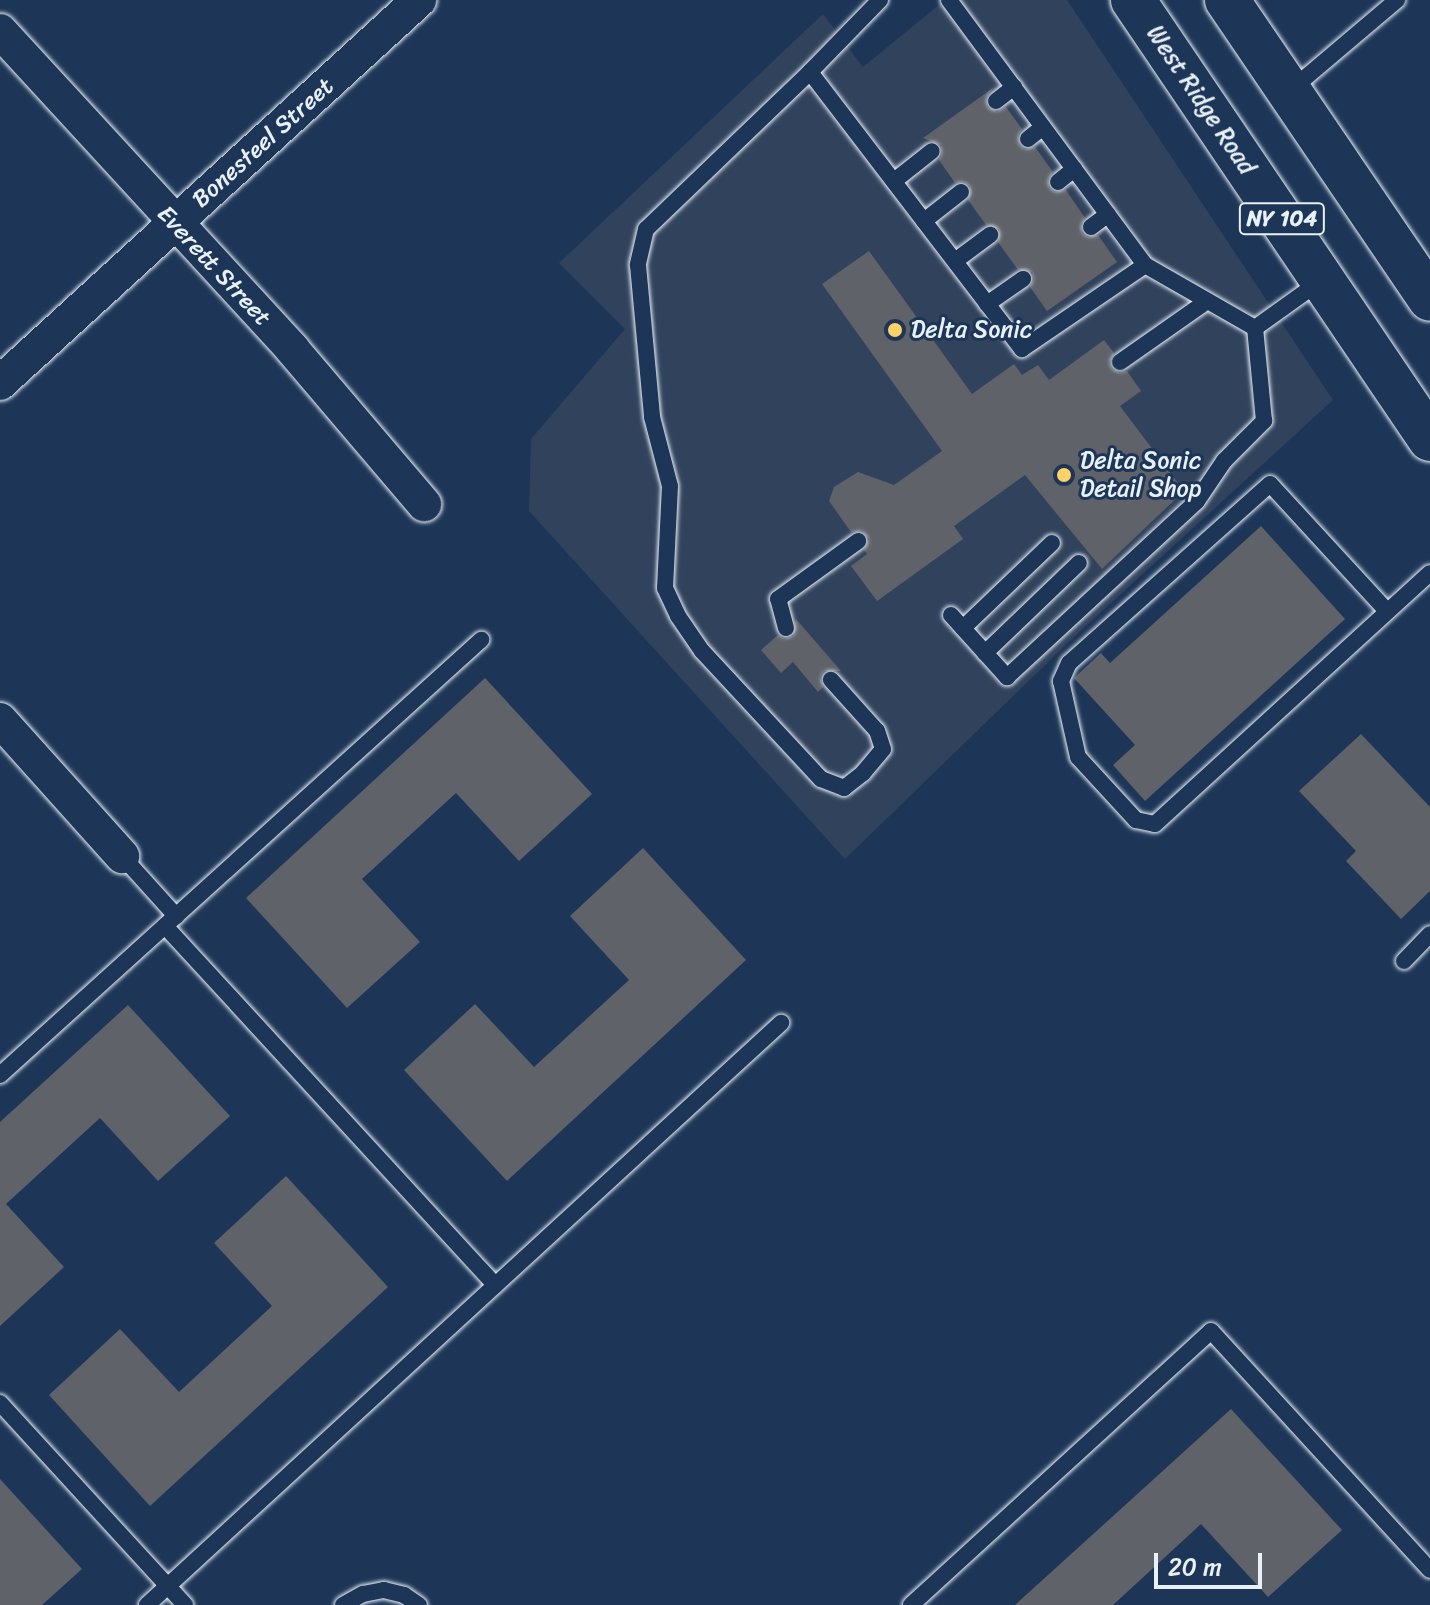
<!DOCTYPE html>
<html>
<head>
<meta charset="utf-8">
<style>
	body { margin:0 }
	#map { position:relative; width:1430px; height:1605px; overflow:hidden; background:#1d3557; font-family:Sriracha,sans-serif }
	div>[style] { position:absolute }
	.built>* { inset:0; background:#31425d }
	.building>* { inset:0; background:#60626a }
	.roads { filter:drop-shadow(0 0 2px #e8f1f8) drop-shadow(0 0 2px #e8f1f8) }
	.service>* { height:16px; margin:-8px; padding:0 8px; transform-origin:8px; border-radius:8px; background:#1d3557 }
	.minor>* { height:34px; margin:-17px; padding:0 17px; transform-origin:17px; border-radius:17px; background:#1d3557 }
	.trunk>* { height:44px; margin:-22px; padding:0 22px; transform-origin:22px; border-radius:22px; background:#1d3557 }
	.dots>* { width:22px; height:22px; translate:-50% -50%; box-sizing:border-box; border:4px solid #1d3557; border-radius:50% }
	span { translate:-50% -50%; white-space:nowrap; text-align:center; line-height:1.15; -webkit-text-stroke:6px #1d3557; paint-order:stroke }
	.shield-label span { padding:2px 6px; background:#1d3557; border:2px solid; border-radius:6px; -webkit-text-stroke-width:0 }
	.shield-label { font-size:22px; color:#e8f1f8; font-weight:700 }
	.street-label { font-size:24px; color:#e8f1f8 }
	.poi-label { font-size:24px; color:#e8f1f8 }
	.left { translate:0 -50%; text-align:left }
	.scale { position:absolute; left:1154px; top:1553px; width:108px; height:36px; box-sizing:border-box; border:4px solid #e8f1f8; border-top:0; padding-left:10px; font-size:24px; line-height:28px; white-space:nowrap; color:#e8f1f8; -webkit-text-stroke:6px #1d3557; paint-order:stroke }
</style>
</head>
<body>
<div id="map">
	<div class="built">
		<div style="clip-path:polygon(945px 0,1067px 0,1333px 400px,1073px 638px,845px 859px,529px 511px,531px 439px,625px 329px,559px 263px,823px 14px,863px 67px)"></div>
	</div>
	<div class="building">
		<div style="clip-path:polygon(993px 88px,986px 98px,987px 107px,997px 112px,1006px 107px,1022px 129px,1018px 136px,1019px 145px,1025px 149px,1035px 147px,1053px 172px,1048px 179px,1049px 188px,1055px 192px,1066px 190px,1085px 218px,1081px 224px,1082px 233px,1088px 237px,1098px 235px,1117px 262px,1047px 311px,1030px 287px,1034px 279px,1032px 272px,1018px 270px,998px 242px,999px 229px,986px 225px,968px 200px,970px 186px,964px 182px,955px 183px,939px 160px,942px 154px,941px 145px,923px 138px)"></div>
		<div style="clip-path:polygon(869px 251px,972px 394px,1014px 364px,1022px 375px,1038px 365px,1049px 380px,1104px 340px,1114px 353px,1109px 362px,1112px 369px,1120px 373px,1127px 371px,1141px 391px,1120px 406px,1184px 491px,1102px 569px,1025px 475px,954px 526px,963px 539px,877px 601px,851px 566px,867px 554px,864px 550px,869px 539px,862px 531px,851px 532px,829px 501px,834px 487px,858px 472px,894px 485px,942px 451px,822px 284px)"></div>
		<div style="clip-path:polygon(1261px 526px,1345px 619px,1145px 801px,1113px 765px,1135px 745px,1074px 678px,1101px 653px,1110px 663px)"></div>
		<div style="clip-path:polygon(796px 619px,841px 671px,824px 671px,820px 677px,823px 687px,818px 692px,793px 662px,781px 673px,761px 650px,778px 635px,784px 639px,793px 636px)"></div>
		<div style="clip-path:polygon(485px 678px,592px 794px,519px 861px,456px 793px,362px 879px,420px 942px,347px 1008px,246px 898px)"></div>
		<div style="clip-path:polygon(1361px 734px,1430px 807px,1430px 891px,1401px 919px,1346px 861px,1356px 851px,1299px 791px)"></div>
		<div style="clip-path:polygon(643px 848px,746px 960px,507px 1181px,404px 1070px,475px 1004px,534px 1067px,629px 980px,570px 916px)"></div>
		<div style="clip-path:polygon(128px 1005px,230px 1116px,158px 1181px,100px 1118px,6px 1204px,64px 1267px,0 1326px,0 1122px)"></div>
		<div style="clip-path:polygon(286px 1176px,388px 1287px,150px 1506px,49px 1395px,120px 1329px,179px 1392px,272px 1306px,214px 1243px)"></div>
		<div style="clip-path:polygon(1231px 1409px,1342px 1530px,1268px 1597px,1201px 1524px,1113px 1605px,1015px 1605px)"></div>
		<div style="clip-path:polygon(0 1479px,82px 1569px,42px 1605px,0 1605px)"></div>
	</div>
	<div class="roads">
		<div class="service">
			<div style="left:880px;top:0;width:100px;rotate:134.2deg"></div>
			<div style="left:810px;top:72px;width:349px;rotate:52.6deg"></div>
			<div style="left:1022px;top:349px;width:149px;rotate:-34.3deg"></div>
			<div style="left:949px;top:0;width:330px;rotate:53.5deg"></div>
			<div style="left:1145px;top:265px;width:127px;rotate:29.8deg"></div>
			<div style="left:810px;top:72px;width:227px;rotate:136.2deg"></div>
			<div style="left:646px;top:229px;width:37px;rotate:103deg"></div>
			<div style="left:638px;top:265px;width:153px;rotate:84.7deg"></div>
			<div style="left:652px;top:417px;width:71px;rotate:75.4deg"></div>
			<div style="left:670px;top:486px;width:102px;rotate:92.8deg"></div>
			<div style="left:665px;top:588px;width:31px;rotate:65deg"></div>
			<div style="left:678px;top:616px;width:42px;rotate:55.6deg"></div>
			<div style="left:702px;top:651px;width:175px;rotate:47.1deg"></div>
			<div style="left:821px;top:779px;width:25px;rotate:21deg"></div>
			<div style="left:844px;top:788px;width:24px;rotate:-38deg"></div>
			<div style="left:863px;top:773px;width:31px;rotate:-50deg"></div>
			<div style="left:883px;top:749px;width:19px;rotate:-108deg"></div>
			<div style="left:877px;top:731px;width:69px;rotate:-132deg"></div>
			<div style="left:1292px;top:89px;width:138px;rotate:-40.3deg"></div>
			<div style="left:996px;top:101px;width:23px;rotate:-38deg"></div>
			<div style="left:1028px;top:139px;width:19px;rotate:-39deg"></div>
			<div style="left:894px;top:181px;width:48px;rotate:-38.3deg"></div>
			<div style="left:1058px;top:182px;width:21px;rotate:-39deg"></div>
			<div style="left:924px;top:221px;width:47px;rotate:-38.1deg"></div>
			<div style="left:1091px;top:227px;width:21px;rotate:-37deg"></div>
			<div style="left:955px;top:261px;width:44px;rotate:-36.6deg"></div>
			<div style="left:987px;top:304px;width:44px;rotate:-34.8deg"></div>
			<div style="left:1255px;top:328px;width:82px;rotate:-35.6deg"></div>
			<div style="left:1120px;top:362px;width:106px;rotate:-35deg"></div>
			<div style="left:1386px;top:610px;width:171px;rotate:-132.6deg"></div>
			<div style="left:1270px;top:484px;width:269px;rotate:138.3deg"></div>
			<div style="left:1069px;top:663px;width:20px;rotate:114deg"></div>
			<div style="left:1061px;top:681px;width:78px;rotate:77.4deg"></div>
			<div style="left:1078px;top:757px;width:86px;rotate:47.4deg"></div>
			<div style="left:1136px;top:820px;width:19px;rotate:12deg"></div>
			<div style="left:1155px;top:824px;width:372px;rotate:-42.4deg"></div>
			<div style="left:951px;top:615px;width:84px;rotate:47.9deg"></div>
			<div style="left:1007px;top:677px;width:259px;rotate:-42.8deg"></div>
			<div style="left:1197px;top:501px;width:48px;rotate:-56deg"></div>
			<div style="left:1224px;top:461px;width:57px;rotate:-45deg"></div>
			<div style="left:1264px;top:421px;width:93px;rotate:-95.5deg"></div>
			<div style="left:786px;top:628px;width:30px;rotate:-105deg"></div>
			<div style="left:778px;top:599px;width:99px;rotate:-35.9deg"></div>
			<div style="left:963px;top:628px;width:123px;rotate:-43.7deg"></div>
			<div style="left:985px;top:653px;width:130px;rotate:-43.8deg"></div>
			<div style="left:122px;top:856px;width:81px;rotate:48deg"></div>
			<div style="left:165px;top:926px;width:488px;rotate:47.4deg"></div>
			<div style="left:1404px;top:961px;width:37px;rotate:-46deg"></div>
			<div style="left:0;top:1075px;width:649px;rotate:-42.13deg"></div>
			<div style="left:0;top:1403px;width:274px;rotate:47.5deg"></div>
			<div style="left:147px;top:1605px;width:861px;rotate:-42.55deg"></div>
			<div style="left:343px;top:1605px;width:23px;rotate:-29deg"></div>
			<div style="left:363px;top:1594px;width:21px;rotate:-11deg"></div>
			<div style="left:384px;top:1590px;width:21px;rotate:14deg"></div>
			<div style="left:404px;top:1595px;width:18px;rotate:34deg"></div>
			<div style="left:911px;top:1605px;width:406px;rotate:-42.4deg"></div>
			<div style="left:1211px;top:1331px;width:324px;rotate:47.5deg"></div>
		</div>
		<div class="minor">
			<div style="left:0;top:31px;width:432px;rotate:47.4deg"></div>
			<div style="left:292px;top:349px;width:204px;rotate:49.6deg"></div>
			<div style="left:0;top:383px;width:568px;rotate:-42.43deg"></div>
			<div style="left:0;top:720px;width:183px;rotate:48.1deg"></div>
		</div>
		<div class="trunk">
			<div style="left:1133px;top:0;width:530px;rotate:55.92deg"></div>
			<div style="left:1227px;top:0;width:361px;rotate:55.8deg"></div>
		</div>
	</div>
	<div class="dots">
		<div style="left:895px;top:330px;background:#ffd166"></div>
		<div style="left:1064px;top:475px;background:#ffd166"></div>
	</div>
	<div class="shield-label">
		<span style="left:1282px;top:219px">NY 104</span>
	</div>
	<div class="street-label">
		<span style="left:1201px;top:100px;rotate:56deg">West Ridge Road</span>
		<span style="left:263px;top:143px;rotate:-42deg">Bonesteel Street</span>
		<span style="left:214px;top:266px;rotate:47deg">Everett Street</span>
	</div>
	<div class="poi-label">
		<span class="left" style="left:911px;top:330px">Delta Sonic</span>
		<span class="left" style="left:1080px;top:475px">Delta Sonic<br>Detail Shop</span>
	</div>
	<div class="scale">20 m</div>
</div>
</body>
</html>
